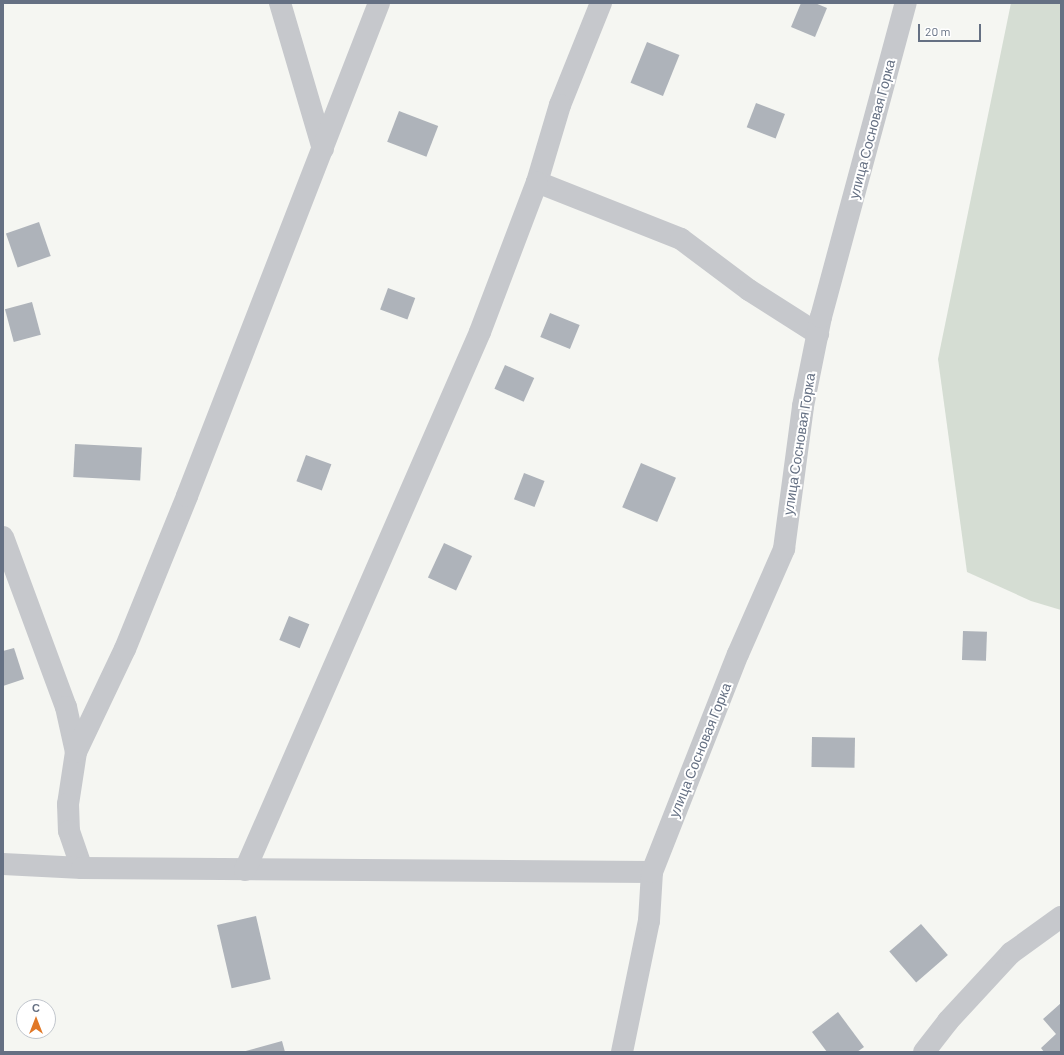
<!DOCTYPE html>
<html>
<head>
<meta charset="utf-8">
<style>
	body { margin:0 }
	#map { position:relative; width:1064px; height:1055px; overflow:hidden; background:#f5f6f2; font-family:Barlow,sans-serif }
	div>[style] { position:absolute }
	.green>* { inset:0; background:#d5ddd3 }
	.building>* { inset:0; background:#aeb3ba; transform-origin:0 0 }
	.minor>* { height:22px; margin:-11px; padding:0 11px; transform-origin:11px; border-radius:11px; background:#c6c8cc }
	span { translate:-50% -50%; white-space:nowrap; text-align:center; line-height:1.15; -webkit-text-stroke:4px #fff; paint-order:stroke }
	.street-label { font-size:14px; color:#657083 }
	.frame { position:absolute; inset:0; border:4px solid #657083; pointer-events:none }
	.north { position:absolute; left:16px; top:999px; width:40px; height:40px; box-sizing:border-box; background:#fff; border:1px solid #c1c6cd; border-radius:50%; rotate:0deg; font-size:11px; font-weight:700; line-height:16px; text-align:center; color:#657083 }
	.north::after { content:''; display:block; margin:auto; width:14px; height:18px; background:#e17827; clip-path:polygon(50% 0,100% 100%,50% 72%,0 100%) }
	.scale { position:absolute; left:918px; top:24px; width:63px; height:18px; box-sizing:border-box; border:2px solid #657083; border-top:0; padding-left:5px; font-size:12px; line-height:14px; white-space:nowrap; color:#657083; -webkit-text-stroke:3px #fff; paint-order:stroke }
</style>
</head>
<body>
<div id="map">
	<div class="green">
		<div style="clip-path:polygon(1011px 3px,1061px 3px,1061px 610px,1031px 601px,967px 572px,938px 359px)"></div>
	</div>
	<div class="building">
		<div style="clip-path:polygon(801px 3px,815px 3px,827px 8px,815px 37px,791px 27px)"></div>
		<div style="left:647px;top:42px;width:35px;height:44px;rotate:22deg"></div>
		<div style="left:756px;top:103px;width:31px;height:26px;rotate:21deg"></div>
		<div style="left:399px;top:111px;width:42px;height:33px;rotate:21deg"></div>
		<div style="left:39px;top:222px;width:36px;height:35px;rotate:71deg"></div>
		<div style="left:388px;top:288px;width:29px;height:23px;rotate:20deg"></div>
		<div style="left:32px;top:302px;width:34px;height:28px;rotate:75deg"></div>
		<div style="left:550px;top:313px;width:32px;height:26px;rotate:22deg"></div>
		<div style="left:505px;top:365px;width:32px;height:26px;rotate:24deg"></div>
		<div style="left:75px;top:444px;width:67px;height:33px;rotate:3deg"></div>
		<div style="left:306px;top:455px;width:27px;height:28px;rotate:20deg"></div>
		<div style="left:641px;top:463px;width:38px;height:48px;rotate:23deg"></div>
		<div style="left:524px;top:473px;width:22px;height:28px;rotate:21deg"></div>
		<div style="left:444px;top:543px;width:31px;height:38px;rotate:25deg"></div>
		<div style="left:289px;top:616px;width:22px;height:26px;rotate:22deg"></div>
		<div style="left:963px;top:631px;width:24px;height:29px;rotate:2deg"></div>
		<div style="clip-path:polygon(14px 648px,24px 679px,3px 686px,3px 651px)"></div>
		<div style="left:812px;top:737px;width:43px;height:30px;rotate:1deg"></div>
		<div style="left:256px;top:916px;width:65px;height:40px;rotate:77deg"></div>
		<div style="left:921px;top:924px;width:41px;height:42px;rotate:49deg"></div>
		<div style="clip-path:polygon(1061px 1003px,1061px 1052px,1044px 1052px,1041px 1048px,1056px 1034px,1043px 1019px)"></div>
		<div style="clip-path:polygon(838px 1012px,864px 1047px,857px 1052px,827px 1052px,812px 1032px)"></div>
		<div style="clip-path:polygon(282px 1041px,285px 1052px,242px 1052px)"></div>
	</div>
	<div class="minor">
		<div style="left:280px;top:3px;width:152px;rotate:73.6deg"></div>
		<div style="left:601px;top:3px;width:110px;rotate:111.9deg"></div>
		<div style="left:560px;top:105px;width:80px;rotate:106.6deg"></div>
		<div style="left:537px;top:182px;width:155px;rotate:21.6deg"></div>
		<div style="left:681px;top:239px;width:85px;rotate:36.9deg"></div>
		<div style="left:749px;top:290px;width:82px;rotate:32.5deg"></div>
		<div style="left:3px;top:537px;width:181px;rotate:69.7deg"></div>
		<div style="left:66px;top:707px;width:46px;rotate:77.5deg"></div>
		<div style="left:76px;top:752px;width:53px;rotate:98.7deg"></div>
		<div style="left:68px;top:804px;width:27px;rotate:88deg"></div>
		<div style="left:69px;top:831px;width:39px;rotate:71deg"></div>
		<div style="left:76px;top:752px;width:114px;rotate:-64.6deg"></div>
		<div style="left:125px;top:649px;width:165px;rotate:-67.9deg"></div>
		<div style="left:187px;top:496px;width:529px;rotate:-68.72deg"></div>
		<div style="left:3px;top:864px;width:79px;rotate:2.9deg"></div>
		<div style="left:82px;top:868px;width:570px;rotate:0.4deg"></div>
		<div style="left:245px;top:870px;width:587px;rotate:-66.4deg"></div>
		<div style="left:480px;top:332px;width:160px;rotate:-69.2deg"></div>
		<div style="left:622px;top:1052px;width:134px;rotate:-78.4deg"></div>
		<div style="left:649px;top:921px;width:49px;rotate:-86.5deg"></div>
		<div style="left:652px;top:872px;width:234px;rotate:-68.5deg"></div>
		<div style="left:738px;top:654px;width:115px;rotate:-66.3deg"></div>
		<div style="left:784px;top:549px;width:144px;rotate:-82.4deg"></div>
		<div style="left:803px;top:406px;width:91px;rotate:-78.6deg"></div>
		<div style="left:821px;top:317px;width:325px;rotate:-74.9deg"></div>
		<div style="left:924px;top:1052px;width:39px;rotate:-52deg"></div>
		<div style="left:948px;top:1021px;width:93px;rotate:-47.2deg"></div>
		<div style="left:1011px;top:953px;width:62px;rotate:-35.8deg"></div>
	</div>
	<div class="street-label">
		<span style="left:872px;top:129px;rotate:-75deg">улица Сосновая Горка</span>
		<span style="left:799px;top:444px;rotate:-81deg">улица Сосновая Горка</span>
		<span style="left:700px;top:750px;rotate:-68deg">улица Сосновая Горка</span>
	</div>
	<div class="frame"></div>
	<div class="north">С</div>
	<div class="scale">20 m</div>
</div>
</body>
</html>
